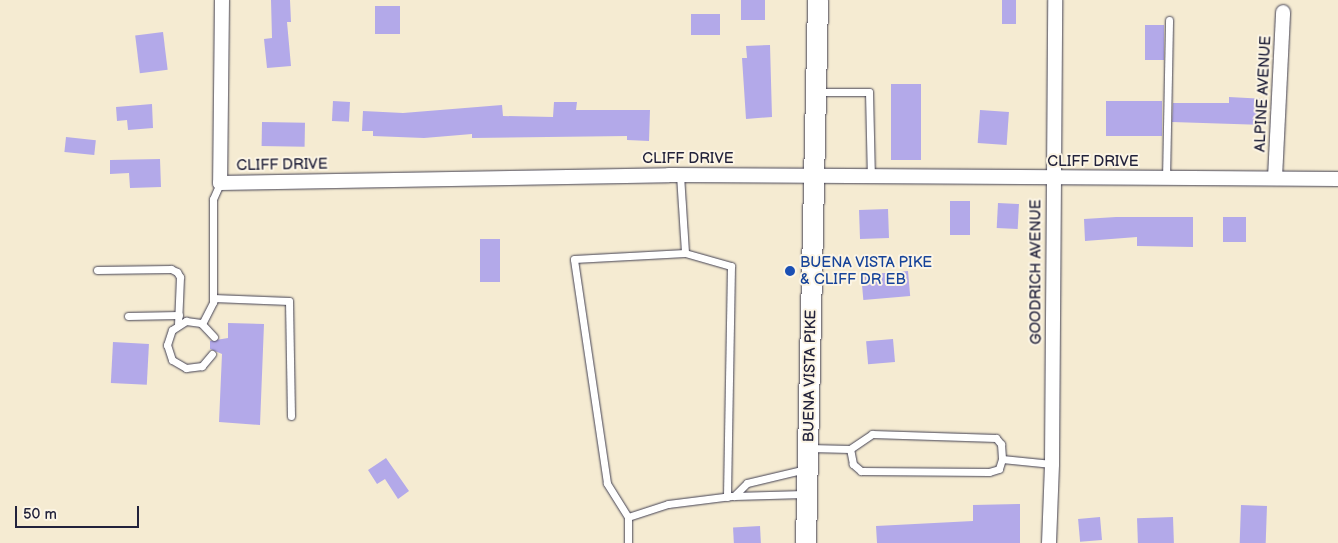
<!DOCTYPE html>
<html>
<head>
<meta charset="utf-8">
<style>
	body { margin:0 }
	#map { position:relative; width:1338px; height:543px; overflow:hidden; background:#f5ebd2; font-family:"Balsamiq Sans",sans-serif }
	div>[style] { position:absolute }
	.building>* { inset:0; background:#b3a9e9; transform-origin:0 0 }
	.roads { filter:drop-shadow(0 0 1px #424052) drop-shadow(0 0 1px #424052) }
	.lane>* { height:7px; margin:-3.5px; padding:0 3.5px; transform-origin:3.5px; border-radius:3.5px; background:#fff }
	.street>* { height:14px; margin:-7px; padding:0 7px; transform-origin:7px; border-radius:7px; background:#fff }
	.secondary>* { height:20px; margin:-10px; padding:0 10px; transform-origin:10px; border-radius:10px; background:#fff }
	.dots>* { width:14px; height:14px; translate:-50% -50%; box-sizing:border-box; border:2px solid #fcf5e5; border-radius:50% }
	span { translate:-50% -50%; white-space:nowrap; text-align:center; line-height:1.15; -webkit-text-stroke:4px #fcf5e5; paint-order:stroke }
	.street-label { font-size:15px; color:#22223b }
	.transit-label { font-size:15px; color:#164399 }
	.left { translate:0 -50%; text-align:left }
	.scale { position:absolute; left:15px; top:506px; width:124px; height:22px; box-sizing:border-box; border:2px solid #22223b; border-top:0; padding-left:6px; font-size:15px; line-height:18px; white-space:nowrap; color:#22223b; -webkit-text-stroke:4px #fcf5e5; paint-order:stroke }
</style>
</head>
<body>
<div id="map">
	<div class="building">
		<div style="clip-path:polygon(271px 0,290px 0,291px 22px,287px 22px,291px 66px,267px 68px,264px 39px,272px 38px)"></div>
		<div style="left:741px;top:0;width:24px;height:20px"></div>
		<div style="left:1002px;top:0;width:14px;height:24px"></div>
		<div style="left:375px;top:6px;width:25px;height:28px"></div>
		<div style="left:691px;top:14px;width:29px;height:21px"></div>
		<div style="left:1145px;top:25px;width:19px;height:35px"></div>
		<div style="left:163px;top:32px;width:38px;height:28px;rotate:83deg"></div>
		<div style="clip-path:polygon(770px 45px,772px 117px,746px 119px,742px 58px,747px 58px,746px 46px)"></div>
		<div style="left:891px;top:84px;width:30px;height:76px"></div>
		<div style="clip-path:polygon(1229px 97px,1266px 99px,1265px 125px,1172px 122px,1173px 103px,1229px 103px)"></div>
		<div style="left:333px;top:101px;width:17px;height:20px;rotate:3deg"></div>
		<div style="left:1162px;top:101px;width:35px;height:56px;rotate:90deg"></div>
		<div style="clip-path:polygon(554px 102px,577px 102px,576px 110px,650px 110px,649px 141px,627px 140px,627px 136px,472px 138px,472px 134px,424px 138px,373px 136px,373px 131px,362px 131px,363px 111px,403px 113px,502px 105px,503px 116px,553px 117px)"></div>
		<div style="clip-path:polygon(152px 104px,153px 128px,128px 130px,127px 120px,117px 121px,116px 107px)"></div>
		<div style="left:980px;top:110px;width:29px;height:33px;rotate:4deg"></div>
		<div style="left:262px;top:122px;width:43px;height:24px;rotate:1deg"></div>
		<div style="left:66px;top:137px;width:30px;height:15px;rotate:6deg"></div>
		<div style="clip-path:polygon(160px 159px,161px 187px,130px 188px,129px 173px,110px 174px,110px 160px)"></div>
		<div style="left:970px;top:201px;width:34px;height:20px;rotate:90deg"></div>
		<div style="left:998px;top:203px;width:21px;height:25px;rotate:3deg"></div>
		<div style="left:888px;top:209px;width:29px;height:29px;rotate:88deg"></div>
		<div style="clip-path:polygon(1116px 217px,1193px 217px,1193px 247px,1137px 246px,1137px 237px,1085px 241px,1084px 219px)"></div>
		<div style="left:1223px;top:217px;width:23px;height:25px"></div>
		<div style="left:480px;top:239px;width:20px;height:43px"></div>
		<div style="left:908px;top:271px;width:25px;height:47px;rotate:85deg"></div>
		<div style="clip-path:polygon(228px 323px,264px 324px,260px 425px,219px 422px,222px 354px,210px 349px,210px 341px,228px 338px)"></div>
		<div style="left:893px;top:339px;width:23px;height:27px;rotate:85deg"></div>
		<div style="left:113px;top:342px;width:36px;height:41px;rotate:3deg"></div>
		<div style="clip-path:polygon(386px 458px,409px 491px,398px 499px,385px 479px,377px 484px,368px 470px)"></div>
		<div style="clip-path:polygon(1020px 504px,1020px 543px,877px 543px,876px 526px,973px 521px,973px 505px)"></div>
		<div style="left:1241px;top:505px;width:26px;height:38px;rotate:2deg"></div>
		<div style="left:1100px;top:517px;width:23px;height:22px;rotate:85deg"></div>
		<div style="left:1173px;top:517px;width:26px;height:36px;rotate:88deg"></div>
		<div style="left:760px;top:526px;width:17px;height:27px;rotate:87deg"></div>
	</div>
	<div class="roads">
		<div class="lane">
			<div style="left:818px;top:92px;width:51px"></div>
			<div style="left:869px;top:92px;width:86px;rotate:88.7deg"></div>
			<div style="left:680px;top:175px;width:78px;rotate:86.3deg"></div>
			<div style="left:1166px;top:179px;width:159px;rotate:-88.9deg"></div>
			<div style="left:97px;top:270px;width:74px;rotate:-0.8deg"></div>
			<div style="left:171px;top:269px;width:7px;rotate:27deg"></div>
			<div style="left:177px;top:272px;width:6px;rotate:59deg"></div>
			<div style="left:180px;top:277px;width:47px;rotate:92.4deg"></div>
			<div style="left:213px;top:298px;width:76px;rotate:2.3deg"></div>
			<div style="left:289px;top:301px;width:115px;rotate:89deg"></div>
			<div style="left:128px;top:316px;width:51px;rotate:-1.1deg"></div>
			<div style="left:202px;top:324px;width:25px;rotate:-63deg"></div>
			<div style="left:213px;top:302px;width:103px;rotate:-90deg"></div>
			<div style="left:213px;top:199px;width:17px;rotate:-66deg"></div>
			<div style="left:212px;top:354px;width:16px;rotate:130deg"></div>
			<div style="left:202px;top:366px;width:16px;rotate:173deg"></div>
			<div style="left:186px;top:368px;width:16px;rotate:-150deg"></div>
			<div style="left:172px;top:360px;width:16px;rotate:-108deg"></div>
			<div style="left:167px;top:345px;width:16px;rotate:-72deg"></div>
			<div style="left:172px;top:330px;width:17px;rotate:-33deg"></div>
			<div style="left:186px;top:321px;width:15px;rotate:8deg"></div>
			<div style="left:201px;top:323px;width:19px;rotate:47deg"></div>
			<div style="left:809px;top:448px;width:41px;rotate:1.4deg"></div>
			<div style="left:850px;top:449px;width:27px;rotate:-34deg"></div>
			<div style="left:872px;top:434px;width:124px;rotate:1.8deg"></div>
			<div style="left:996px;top:438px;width:8px;rotate:50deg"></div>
			<div style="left:1001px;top:444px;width:15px;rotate:86deg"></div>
			<div style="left:1002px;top:459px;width:10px;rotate:107deg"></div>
			<div style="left:999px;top:469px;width:10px;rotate:163deg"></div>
			<div style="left:989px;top:472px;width:128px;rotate:-179.6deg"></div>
			<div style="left:861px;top:471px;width:11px;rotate:-139deg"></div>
			<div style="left:853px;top:464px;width:15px;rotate:-101deg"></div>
			<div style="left:1002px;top:459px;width:50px;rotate:5.7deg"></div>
			<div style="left:804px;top:494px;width:70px;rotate:178.4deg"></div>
			<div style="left:734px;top:496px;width:18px;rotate:-45deg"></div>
			<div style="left:747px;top:483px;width:61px;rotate:-13.3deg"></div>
			<div style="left:628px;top:517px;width:40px;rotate:-122deg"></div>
			<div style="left:607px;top:483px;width:226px;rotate:-98.4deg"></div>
			<div style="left:574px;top:259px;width:111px;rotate:-3.1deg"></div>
			<div style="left:685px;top:253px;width:48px;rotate:15.8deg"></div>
			<div style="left:731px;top:266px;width:231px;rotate:91deg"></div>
			<div style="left:628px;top:543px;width:26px;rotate:-90deg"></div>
			<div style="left:628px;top:517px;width:42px;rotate:-18deg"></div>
			<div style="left:668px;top:504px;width:64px;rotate:-7.2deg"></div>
		</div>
		<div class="street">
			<div style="left:222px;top:0;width:183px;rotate:90.6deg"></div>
			<div style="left:220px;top:183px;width:449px;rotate:-1deg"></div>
			<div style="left:669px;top:175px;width:669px;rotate:0.34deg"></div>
			<div style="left:1275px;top:178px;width:166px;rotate:-87.2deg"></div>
			<div style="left:1049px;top:543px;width:79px;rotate:-87.8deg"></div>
			<div style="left:1052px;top:464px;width:464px;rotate:-89.6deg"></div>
		</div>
		<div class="secondary">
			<div style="left:806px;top:543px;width:543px;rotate:-88.73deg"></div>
		</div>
	</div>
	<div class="dots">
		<div style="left:790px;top:271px;background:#1a4fb4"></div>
	</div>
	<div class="street-label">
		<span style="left:1263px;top:94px;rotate:-87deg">ALPINE AVENUE</span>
		<span style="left:688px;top:159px">CLIFF DRIVE</span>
		<span style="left:1093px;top:162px">CLIFF DRIVE</span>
		<span style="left:282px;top:165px;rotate:-1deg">CLIFF DRIVE</span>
		<span style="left:1036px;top:272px;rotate:-90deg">GOODRICH AVENUE</span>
		<span style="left:810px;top:376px;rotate:-89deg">BUENA VISTA PIKE</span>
	</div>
	<div class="transit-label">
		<span class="left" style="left:800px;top:271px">BUENA VISTA PIKE<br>&amp; CLIFF DR EB</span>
	</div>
	<div class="scale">50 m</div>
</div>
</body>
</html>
